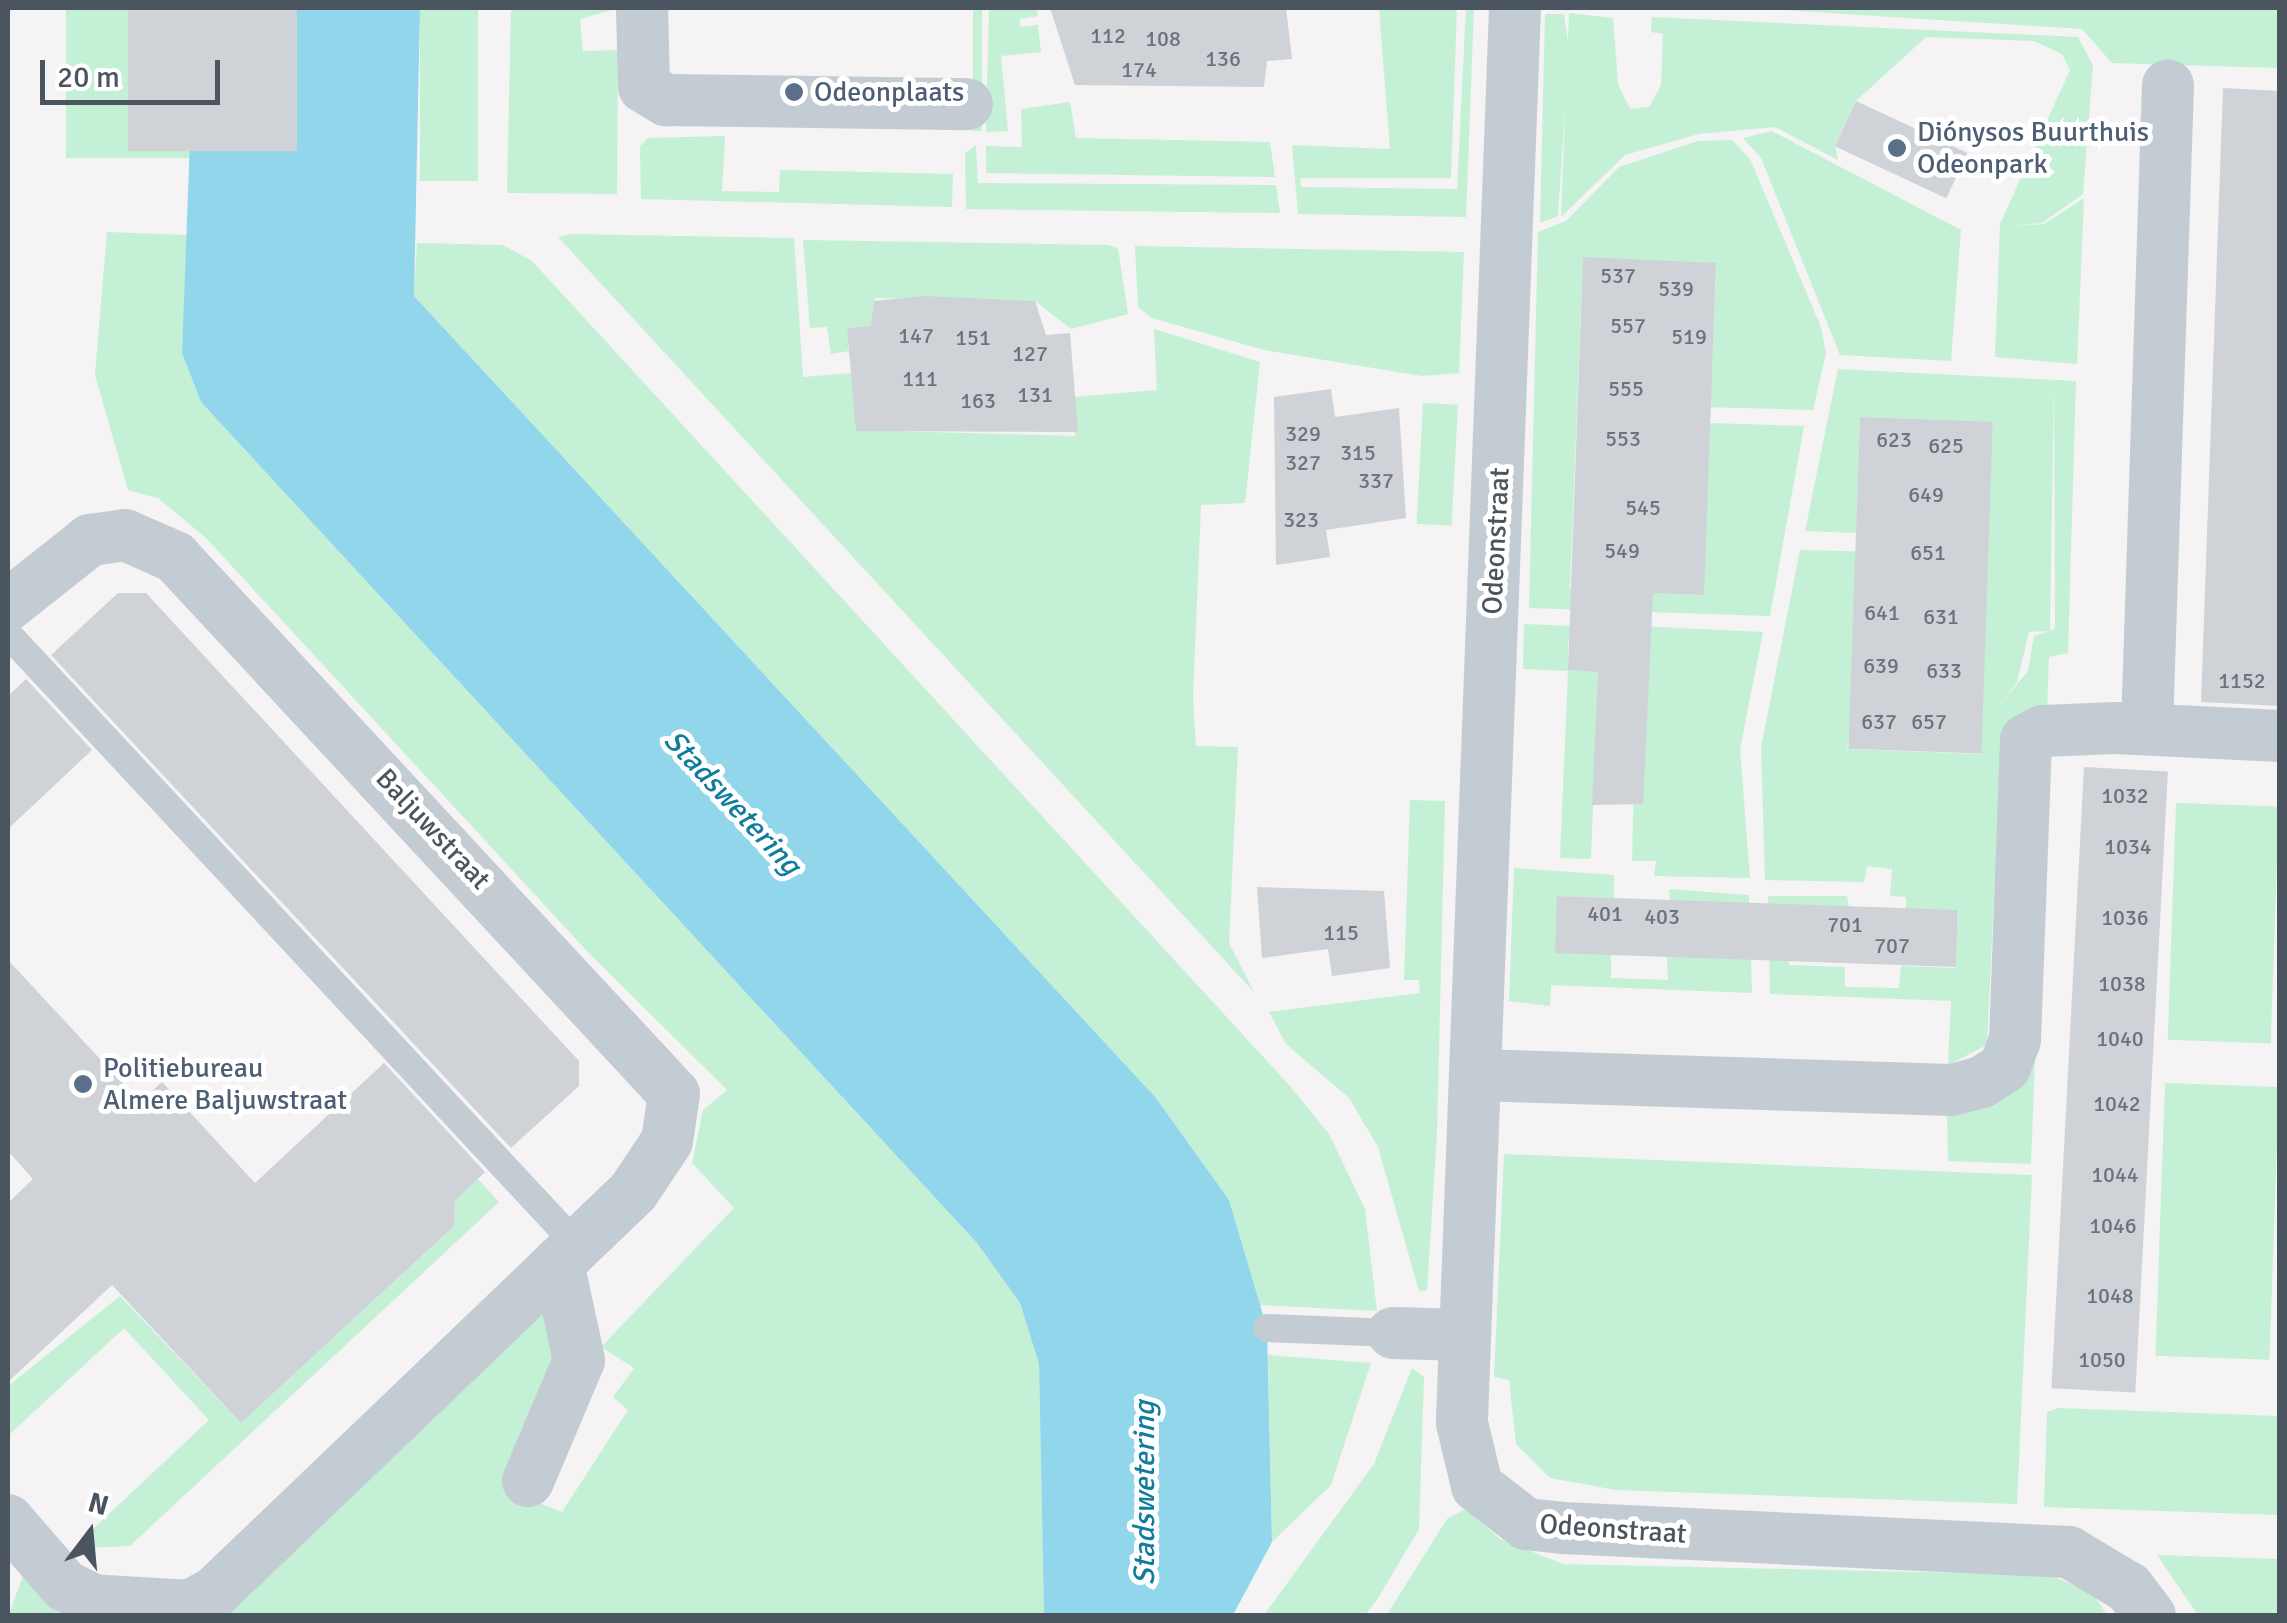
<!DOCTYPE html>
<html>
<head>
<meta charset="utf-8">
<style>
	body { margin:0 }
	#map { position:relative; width:2287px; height:1623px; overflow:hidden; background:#f5f3f3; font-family:Signika,sans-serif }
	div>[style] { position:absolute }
	.green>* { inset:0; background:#c4f0d6; transform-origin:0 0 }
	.water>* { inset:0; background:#92d6eb }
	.building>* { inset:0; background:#cfd2d7; transform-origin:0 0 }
	.lane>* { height:28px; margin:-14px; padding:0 14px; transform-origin:14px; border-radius:14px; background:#c4ccd3 }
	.street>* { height:52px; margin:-26px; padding:0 26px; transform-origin:26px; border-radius:26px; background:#c4ccd3 }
	.dots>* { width:28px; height:28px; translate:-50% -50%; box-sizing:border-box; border:5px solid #fff; border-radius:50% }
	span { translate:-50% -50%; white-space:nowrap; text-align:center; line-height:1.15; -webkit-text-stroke:10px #fff; paint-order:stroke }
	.number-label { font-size:22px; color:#6b747e }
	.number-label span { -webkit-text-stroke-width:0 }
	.service-label { font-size:28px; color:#4e5e75 }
	.left { translate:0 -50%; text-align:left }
	.street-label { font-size:28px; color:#4a5560 }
	.water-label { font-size:30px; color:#107c9e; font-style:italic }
	.frame { position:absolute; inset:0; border:10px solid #4a5560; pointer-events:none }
	.north { position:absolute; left:40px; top:1483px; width:100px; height:100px; -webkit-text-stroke:8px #fff; paint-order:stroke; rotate:16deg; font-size:28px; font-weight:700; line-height:40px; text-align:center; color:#4a5560 }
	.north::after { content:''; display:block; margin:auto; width:35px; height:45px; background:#4a5560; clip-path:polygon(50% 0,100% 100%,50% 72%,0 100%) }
	.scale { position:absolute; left:40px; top:60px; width:180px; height:45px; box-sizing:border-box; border:5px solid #4a5560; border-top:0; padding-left:12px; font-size:30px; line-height:35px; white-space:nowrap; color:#4a5560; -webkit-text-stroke:8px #fff; paint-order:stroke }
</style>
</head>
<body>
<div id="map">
	<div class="green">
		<div style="left:66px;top:8px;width:129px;height:150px"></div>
		<div style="left:420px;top:8px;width:58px;height:173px"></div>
		<div style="clip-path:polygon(511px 8px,619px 8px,580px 19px,583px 51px,618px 50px,617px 194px,507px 193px)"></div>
		<div style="left:973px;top:8px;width:9px;height:123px"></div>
		<div style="clip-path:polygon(989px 8px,1037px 8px,1038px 16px,1019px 19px,1021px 27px,1038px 25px,1041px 52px,1001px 56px,1008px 131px,986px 132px)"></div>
		<div style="clip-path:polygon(1457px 8px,1451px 178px,1300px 178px,1301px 187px,1457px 189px,1466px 8px,1474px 8px,1466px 217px,1298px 214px,1292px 145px,1390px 149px,1379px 9px)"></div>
		<div style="clip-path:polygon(1752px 8px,2279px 8px,2279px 68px,2112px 63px,2082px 29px)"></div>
		<div style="clip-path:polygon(1569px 13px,1613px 18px,1618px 84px,1630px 109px,1649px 107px,1661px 85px,1663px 34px,1651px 32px,1652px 17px,2078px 37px,2093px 65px,2083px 194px,2042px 223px,2013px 226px,2044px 224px,2084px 198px,2077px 364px,1995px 357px,2000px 224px,2070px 70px,2062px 54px,2034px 41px,1926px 37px,1856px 101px,1835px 145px,1838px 160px,1775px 127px,1699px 134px,1625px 155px,1561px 217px)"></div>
		<div style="clip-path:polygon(1545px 14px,1564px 14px,1569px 49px,1558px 216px,1540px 223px)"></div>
		<div style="clip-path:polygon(1070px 102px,1076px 138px,1270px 142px,1275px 177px,986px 173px,986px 146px,1022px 147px,1021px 109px)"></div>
		<div style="clip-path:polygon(1772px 131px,1961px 230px,1951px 361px,1840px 355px,1761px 158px,1743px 138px)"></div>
		<div style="clip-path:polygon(725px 136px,722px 191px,779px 192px,780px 170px,953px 174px,952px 207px,641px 199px,640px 146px,648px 138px)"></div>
		<div style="clip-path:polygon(1732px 140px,1750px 159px,1821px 327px,1826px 353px,1813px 410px,1702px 407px,1712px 374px,1716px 264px,1583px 258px,1570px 589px,1703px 595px,1710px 423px,1804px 426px,1770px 616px,1529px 608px,1538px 232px,1566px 221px,1619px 167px,1698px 141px)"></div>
		<div style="clip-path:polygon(976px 145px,978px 183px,1276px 185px,1280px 213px,966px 209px,965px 153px)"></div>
		<div style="clip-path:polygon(107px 232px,187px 235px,182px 353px,201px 402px,977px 1243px,1020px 1303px,1039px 1364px,1044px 1615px,215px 1615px,546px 1308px,558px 1339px,529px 1499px,562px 1512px,628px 1410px,613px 1397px,634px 1368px,601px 1347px,734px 1208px,692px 1163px,703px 1110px,727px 1090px,586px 950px,206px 538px,158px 498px,128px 490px,95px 375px)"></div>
		<div style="clip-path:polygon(572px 234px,794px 238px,803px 377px,851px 373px,859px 430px,1075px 436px,1075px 397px,1157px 390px,1154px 329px,1260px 362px,1245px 503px,1201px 505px,1193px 698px,1196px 746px,1238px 747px,1229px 943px,1254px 992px,558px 237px)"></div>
		<div style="clip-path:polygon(803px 240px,1108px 245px,1118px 248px,1128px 314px,1071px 329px,1035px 301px,875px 298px,874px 326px,847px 328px,849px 351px,831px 354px,827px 327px,810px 328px)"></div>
		<div style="clip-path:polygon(417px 243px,503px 245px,532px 261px,1290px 1086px,1329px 1134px,1365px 1209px,1377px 1311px,1260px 1305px,1229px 1200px,1156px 1098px,414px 296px)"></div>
		<div style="clip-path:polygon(1135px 246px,1464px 252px,1459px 373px,1422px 376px,1264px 350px,1152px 318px,1138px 307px)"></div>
		<div style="clip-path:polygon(evenodd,1838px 369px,2076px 381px,2068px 653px,2049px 657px,2047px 711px,2001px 751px,1987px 1045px,1948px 1065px,1951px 1001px,1770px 994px,1768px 896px,1847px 896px,1849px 907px,1791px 905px,1789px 965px,1845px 967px,1845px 987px,1899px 988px,1901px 966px,1955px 968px,1958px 912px,1906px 910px,1906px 897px,1890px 896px,1892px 869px,1867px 866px,1864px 882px,1765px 880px,1761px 747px,1800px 550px,1883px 552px,1847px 749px,1980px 754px,1993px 422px,1860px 417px,1856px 533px,1805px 531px,1838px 369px,2054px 381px,2055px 629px,2034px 636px,2028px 671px,1998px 707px,2017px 682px,2029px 632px,2050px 631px,2054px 381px)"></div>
		<div style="left:1423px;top:403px;width:35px;height:121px;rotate:3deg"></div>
		<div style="clip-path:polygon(1524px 624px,1598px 627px,1568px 641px,1568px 670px,1598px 672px,1591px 859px,1560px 858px,1568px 671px,1523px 669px)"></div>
		<div style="clip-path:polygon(1638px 626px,1763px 632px,1740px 749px,1750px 878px,1654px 876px,1656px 861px,1632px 861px)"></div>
		<div style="clip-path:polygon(1410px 800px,1445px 801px,1437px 1134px,1427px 1290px,1419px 1291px,1378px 1147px,1349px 1098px,1286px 1044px,1269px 1012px,1420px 993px,1419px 980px,1404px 980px)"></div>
		<div style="left:2176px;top:803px;width:103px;height:237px;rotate:2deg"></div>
		<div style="clip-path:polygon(1514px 868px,1614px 875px,1614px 898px,1558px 896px,1611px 954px,1611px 978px,1668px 980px,1667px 957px,1724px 903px,1670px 900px,1669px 889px,1749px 895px,1752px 993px,1551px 985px,1550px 1006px,1509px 1001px)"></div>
		<div style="clip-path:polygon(2035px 1059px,2031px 1164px,1948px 1161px,1947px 1107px)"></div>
		<div style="left:2165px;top:1083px;width:114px;height:273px;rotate:2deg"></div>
		<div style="clip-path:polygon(1504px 1154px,2032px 1175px,2017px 1504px,1616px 1490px,1550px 1478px,1516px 1444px,1509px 1380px,1494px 1377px)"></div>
		<div style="clip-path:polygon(478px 1179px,499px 1202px,130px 1546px,86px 1548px,80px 1541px,209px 1420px,124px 1328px,8px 1436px,8px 1386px,120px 1296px,241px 1423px,454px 1226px,455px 1201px)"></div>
		<div style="clip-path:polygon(1268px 1355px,1371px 1363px,1331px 1485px,1272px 1542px)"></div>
		<div style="clip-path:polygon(1412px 1368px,1424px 1377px,1419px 1529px,1377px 1600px,1365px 1615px,1264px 1615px,1374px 1464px)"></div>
		<div style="clip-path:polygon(2058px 1408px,2279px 1416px,2279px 1515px,2044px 1507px,2047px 1412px)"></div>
		<div style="clip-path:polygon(1466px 1509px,1500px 1539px,1563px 1564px,2049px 1575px,2092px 1592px,2107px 1615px,1386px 1616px,1447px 1519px)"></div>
		<div style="clip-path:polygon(2157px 1555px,2279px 1559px,2279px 1615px,2198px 1615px)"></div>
		<div style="clip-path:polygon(23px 1576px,71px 1616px,8px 1616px)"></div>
	</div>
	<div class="water">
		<div style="clip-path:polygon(195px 8px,420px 8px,414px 296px,1156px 1098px,1229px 1200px,1267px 1328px,1272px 1542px,1233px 1615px,1044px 1615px,1039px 1364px,1020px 1303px,977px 1243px,201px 402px,182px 353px)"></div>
	</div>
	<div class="building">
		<div style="left:128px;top:8px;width:169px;height:143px"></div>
		<div style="clip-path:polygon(1050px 8px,1286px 8px,1292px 59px,1267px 61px,1264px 87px,1075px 85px)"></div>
		<div style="clip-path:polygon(2223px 88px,2280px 91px,2280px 706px,2201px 702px)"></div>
		<div style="left:1856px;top:101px;width:123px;height:50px;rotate:25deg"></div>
		<div style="clip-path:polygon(1583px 257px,1716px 263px,1704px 595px,1653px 593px,1643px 804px,1592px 805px,1598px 672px,1568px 670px)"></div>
		<div style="clip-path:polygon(924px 296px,1035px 301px,1046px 335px,1070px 333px,1078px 432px,856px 431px,847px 328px,871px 326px,874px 301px)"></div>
		<div style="clip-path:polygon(1331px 389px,1335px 417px,1399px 408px,1406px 518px,1326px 530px,1330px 557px,1276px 565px,1274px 397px)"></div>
		<div style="left:1860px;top:417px;width:133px;height:332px;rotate:2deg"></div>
		<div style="clip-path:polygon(118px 593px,146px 593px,579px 1061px,579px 1086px,511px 1148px,51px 655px)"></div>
		<div style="clip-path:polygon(26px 679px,92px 750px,8px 829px,8px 696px)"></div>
		<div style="left:2084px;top:767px;width:84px;height:622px;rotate:3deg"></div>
		<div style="clip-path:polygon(1257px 887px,1384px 891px,1390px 968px,1332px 976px,1328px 949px,1262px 958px)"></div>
		<div style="left:1557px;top:896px;width:401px;height:57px;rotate:2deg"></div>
		<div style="clip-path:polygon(8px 960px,140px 1102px,162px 1082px,255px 1183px,384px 1063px,485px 1172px,455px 1201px,454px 1226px,241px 1423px,112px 1285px,8px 1382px,8px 1203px,33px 1179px,8px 1151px)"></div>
	</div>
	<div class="lane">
		<div style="left:8px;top:634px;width:835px;rotate:47.04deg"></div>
		<div style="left:1267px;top:1328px;width:126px;rotate:2.3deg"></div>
	</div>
	<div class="street">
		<div style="left:642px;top:8px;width:79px;rotate:88.5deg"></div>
		<div style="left:644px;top:87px;width:26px;rotate:31deg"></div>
		<div style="left:666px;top:100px;width:301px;rotate:0.8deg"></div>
		<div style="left:1515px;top:8px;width:1416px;rotate:92.15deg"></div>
		<div style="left:1462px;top:1423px;width:65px;rotate:76.6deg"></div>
		<div style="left:1477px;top:1486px;width:62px;rotate:37.8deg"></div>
		<div style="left:1526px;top:1524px;width:37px;rotate:6deg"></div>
		<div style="left:1563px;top:1528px;width:507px;rotate:2.72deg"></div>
		<div style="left:2069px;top:1552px;width:70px;rotate:31deg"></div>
		<div style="left:2129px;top:1588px;width:35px;rotate:53deg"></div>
		<div style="left:8px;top:605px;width:105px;rotate:-38.4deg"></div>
		<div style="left:90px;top:540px;width:35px;rotate:-8deg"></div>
		<div style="left:125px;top:535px;width:55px;rotate:23.7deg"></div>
		<div style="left:175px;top:557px;width:733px;rotate:47.1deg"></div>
		<div style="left:674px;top:1094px;width:48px;rotate:98.5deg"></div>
		<div style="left:667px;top:1141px;width:61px;rotate:123.7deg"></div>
		<div style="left:633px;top:1192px;width:579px;rotate:136.26deg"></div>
		<div style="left:215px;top:1592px;width:29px;rotate:151deg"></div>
		<div style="left:190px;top:1606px;width:97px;rotate:-176.5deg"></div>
		<div style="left:93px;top:1600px;width:31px;rotate:-153deg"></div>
		<div style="left:65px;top:1586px;width:87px;rotate:-130.8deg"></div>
		<div style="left:2147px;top:728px;width:643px;rotate:-88.13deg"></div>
		<div style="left:1475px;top:1075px;width:477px;rotate:1.8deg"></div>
		<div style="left:1952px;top:1090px;width:31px;rotate:-15deg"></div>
		<div style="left:1982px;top:1082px;width:27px;rotate:-33deg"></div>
		<div style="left:2005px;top:1067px;width:29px;rotate:-70deg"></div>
		<div style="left:2015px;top:1040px;width:300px;rotate:-87.9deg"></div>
		<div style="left:2026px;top:740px;width:19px;rotate:-28deg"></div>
		<div style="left:2043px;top:731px;width:72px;rotate:-2.4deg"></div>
		<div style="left:2115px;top:728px;width:165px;rotate:2.8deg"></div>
		<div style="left:1393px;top:1333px;width:72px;rotate:1.6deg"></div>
		<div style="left:528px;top:1481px;width:131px;rotate:-67.1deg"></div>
		<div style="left:579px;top:1360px;width:99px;rotate:-102.2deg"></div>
	</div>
	<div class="dots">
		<div style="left:794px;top:92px;background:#5c6f8a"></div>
		<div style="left:1897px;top:148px;background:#5c6f8a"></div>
		<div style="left:83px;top:1084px;background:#5c6f8a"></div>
	</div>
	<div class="number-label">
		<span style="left:1108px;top:36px">112</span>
		<span style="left:1163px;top:39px">108</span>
		<span style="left:1223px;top:59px">136</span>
		<span style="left:1139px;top:70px">174</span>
		<span style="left:1618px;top:276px">537</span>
		<span style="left:1676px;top:289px">539</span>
		<span style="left:1628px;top:326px">557</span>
		<span style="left:916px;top:336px">147</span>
		<span style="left:1689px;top:337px">519</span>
		<span style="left:973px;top:338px">151</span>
		<span style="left:1030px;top:354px">127</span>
		<span style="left:920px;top:379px">111</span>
		<span style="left:1626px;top:389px">555</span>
		<span style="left:1035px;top:395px">131</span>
		<span style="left:978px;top:401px">163</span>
		<span style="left:1303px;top:434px">329</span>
		<span style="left:1623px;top:439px">553</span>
		<span style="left:1894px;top:440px">623</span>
		<span style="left:1946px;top:446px">625</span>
		<span style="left:1358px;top:453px">315</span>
		<span style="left:1303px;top:463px">327</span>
		<span style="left:1376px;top:481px">337</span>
		<span style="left:1926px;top:495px">649</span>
		<span style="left:1643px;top:508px">545</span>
		<span style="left:1301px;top:520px">323</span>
		<span style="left:1622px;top:551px">549</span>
		<span style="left:1928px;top:553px">651</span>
		<span style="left:1882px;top:613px">641</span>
		<span style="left:1941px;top:617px">631</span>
		<span style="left:1881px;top:666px">639</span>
		<span style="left:1944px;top:671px">633</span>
		<span style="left:2242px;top:681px">1152</span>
		<span style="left:1879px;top:722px">637</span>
		<span style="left:1929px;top:722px">657</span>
		<span style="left:2125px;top:796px">1032</span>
		<span style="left:2128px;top:847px">1034</span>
		<span style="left:1605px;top:914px">401</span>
		<span style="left:1662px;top:917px">403</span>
		<span style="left:2125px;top:918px">1036</span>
		<span style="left:1845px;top:925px">701</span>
		<span style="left:1341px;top:933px">115</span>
		<span style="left:1892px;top:946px">707</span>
		<span style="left:2122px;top:984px">1038</span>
		<span style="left:2120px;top:1039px">1040</span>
		<span style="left:2117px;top:1104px">1042</span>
		<span style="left:2115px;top:1175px">1044</span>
		<span style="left:2113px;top:1226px">1046</span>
		<span style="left:2110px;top:1296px">1048</span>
		<span style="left:2102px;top:1360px">1050</span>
	</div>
	<div class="service-label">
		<span class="left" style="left:814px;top:92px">Odeonplaats</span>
		<span class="left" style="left:1917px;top:148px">Diónysos Buurthuis<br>Odeonpark</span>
		<span class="left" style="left:103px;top:1084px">Politiebureau<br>Almere Baljuwstraat</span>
	</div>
	<div class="street-label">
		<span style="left:1496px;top:541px;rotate:-87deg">Odeonstraat</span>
		<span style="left:433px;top:829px;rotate:47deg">Baljuwstraat</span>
		<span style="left:1613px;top:1529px;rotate:4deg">Odeonstraat</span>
	</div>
	<div class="water-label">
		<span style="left:732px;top:803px;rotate:47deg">Stadswetering</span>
		<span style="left:1145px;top:1493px;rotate:-90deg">Stadswetering</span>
	</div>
	<div class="frame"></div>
	<div class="north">N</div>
	<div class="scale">20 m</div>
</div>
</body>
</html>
